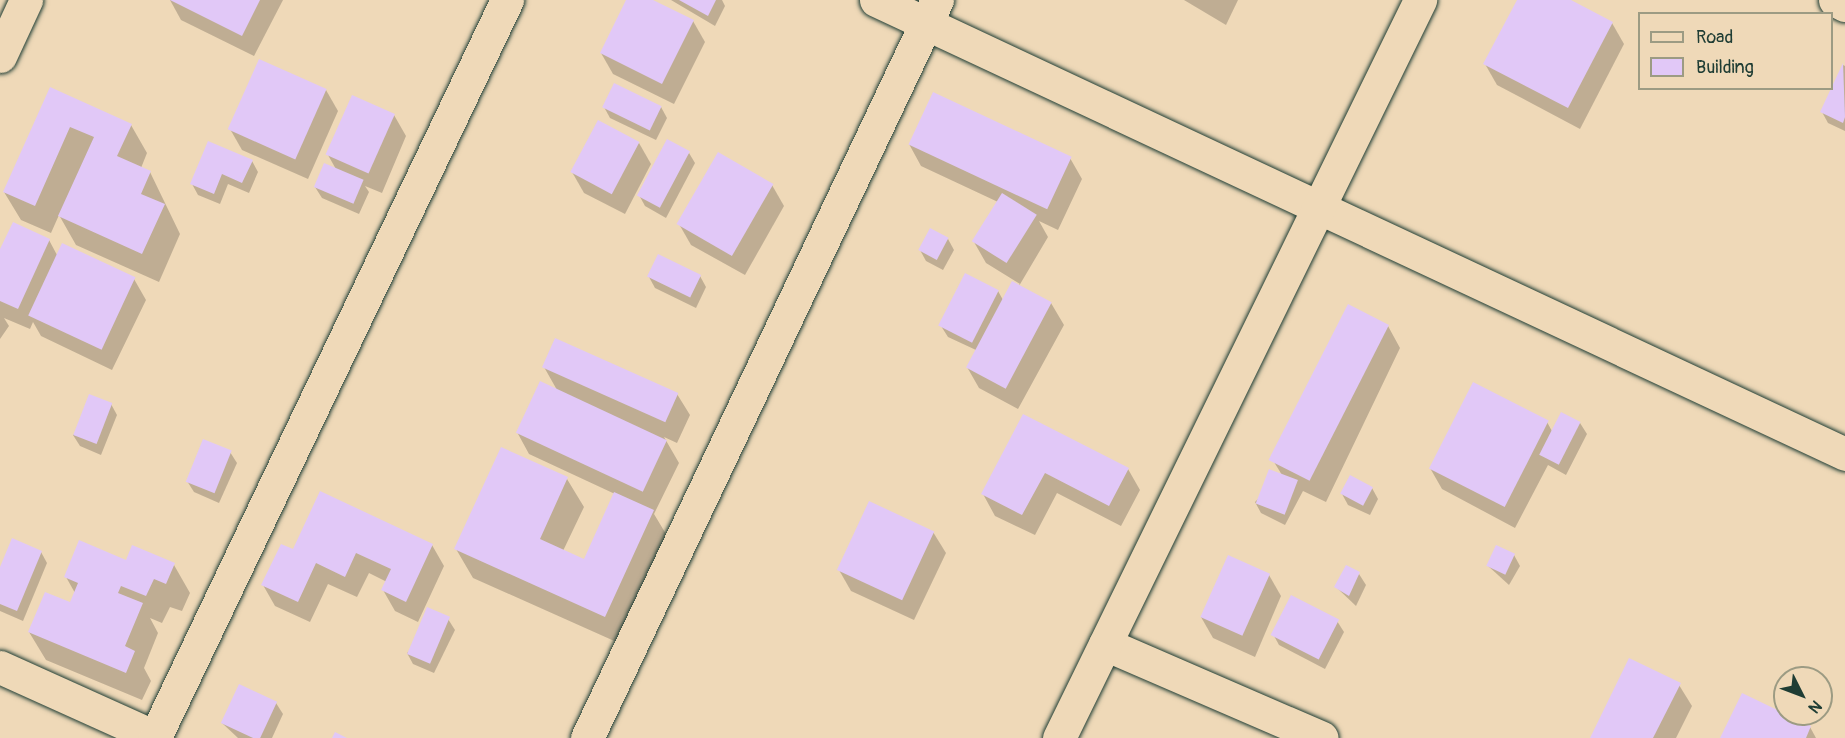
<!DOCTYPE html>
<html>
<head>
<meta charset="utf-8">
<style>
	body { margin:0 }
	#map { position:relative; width:1845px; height:738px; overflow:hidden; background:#efd9b8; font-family:Pangolin,sans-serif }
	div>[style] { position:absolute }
	.shadow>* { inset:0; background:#0003 }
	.building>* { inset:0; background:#e1c8f7; transform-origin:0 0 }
	.roads { filter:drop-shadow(0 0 2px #1f3d34) drop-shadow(0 0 2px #1f3d34) }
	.minor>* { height:33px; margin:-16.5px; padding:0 16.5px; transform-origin:16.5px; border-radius:16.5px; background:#efd9b8 }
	span { translate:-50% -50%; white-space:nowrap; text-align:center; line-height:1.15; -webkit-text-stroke:4.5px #efd9b8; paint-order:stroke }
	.legend { position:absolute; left:1638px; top:12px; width:195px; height:78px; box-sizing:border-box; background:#efd9b8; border:2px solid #9c9b83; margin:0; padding:8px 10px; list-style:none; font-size:18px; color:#1f3d34 }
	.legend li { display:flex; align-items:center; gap:12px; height:30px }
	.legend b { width:30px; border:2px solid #9c9b83 }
	.north { position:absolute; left:1773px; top:666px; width:60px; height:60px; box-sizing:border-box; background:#efd9b8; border:2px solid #9c9b83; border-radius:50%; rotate:132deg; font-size:16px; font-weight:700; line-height:24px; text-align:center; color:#1f3d34 }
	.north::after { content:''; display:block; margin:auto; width:21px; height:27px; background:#1f3d34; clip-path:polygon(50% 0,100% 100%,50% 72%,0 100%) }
</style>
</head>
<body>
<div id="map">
	<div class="shadow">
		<div style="clip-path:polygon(170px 0,283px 0,254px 56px,181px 20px)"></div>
		<div style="clip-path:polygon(627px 0,649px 0,693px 21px,705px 42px,674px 104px,613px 74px,601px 53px)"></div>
		<div style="clip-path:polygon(671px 0,722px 0,725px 6px,715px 26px)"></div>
		<div style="clip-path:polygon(1184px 0,1238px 0,1226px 25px)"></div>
		<div style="clip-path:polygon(1518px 0,1568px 0,1612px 23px,1624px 44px,1580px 129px,1497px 85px,1485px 64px)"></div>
		<div style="clip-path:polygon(1843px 65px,1845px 66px,1845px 131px,1828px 123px,1822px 112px)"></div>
		<div style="clip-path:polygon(50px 89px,131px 125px,147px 153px,141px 168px,150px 172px,180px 234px,159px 282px,76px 245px,59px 215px,51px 233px,21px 220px,4px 192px)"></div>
		<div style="clip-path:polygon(326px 90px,338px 111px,308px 179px,242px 150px,230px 129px)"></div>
		<div style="clip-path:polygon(604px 107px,661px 107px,667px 118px,656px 140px,610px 118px)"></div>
		<div style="clip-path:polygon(394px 115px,406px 136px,382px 193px,365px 186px,369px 192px,359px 214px,322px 198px,315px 187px,337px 171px,328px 155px)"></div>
		<div style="clip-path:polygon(639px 143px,651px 164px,625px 214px,584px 193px,572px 172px)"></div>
		<div style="clip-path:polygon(909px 144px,1070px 158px,1082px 179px,1058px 230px,1039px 221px,1048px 237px,1019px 286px,1051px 303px,1064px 325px,1018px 409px,979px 388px,967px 367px,976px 350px,948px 337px,941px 326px,998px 291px,1003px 300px,1020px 284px,986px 263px,974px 242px,998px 202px,921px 166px)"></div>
		<div style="clip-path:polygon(689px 153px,695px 163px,666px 218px,645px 206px,639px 195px)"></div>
		<div style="clip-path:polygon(252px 161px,258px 172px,249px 193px,228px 184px,220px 204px,198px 195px,192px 184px)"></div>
		<div style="clip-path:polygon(772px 185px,784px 206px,745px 275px,691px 245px,679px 224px)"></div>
		<div style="clip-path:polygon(948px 239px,954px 250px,943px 270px,926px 261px,920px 250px)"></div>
		<div style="clip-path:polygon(49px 240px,57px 255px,134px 279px,146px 300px,112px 370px,41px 336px,33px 322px,30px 329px,4px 318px,9px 326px,0 339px,0 253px)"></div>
		<div style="clip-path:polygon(700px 276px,706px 287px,696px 308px,655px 288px,649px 277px)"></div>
		<div style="clip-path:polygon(1388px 326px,1400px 348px,1326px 502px,1303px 491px,1285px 525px,1261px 513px,1255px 502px,1282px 475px,1274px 462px)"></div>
		<div style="clip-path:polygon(544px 367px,677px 394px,690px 415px,677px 443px,664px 437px,679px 463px,654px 514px,669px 539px,621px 644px,473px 578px,456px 549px,502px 449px,567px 479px,584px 507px,563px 551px,584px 561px,615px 494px,529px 454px,517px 432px,557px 390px)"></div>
		<div style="clip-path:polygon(111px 404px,117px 415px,101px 455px,80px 446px,73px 435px)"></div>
		<div style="clip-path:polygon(1024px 416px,1128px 469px,1140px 490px,1121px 526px,1057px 493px,1035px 535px,995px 516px,983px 494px)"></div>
		<div style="clip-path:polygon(1547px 422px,1553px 433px,1580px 423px,1587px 434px,1566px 475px,1548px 465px,1515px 528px,1442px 489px,1430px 468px)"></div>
		<div style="clip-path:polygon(230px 452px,237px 463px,219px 503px,194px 492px,187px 481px)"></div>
		<div style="clip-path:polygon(1372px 488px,1378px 499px,1370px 515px,1348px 505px,1342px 494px)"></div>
		<div style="clip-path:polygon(933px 532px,946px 553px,914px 620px,851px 591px,839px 570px)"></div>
		<div style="clip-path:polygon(432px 545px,444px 566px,418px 622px,395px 611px,383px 590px,387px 582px,369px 573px,357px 597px,328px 584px,310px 622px,275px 606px,263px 585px,294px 551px)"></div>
		<div style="clip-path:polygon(41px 552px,47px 563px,23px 621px,0 611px,0 571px)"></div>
		<div style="clip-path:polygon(1514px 555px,1520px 566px,1509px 585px,1487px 565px)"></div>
		<div style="clip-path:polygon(127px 562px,174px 565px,190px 593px,182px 611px,170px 607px,162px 623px,150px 618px,158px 633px,144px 668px,151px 681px,142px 700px,46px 660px,29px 632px,71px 604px,75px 593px,66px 577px)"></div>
		<div style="clip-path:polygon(1359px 574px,1366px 585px,1356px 606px,1336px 587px)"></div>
		<div style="clip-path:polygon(1269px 575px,1281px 596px,1255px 657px,1213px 638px,1201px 617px)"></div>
		<div style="clip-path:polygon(448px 619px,455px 630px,434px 673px,413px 664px,407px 653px)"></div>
		<div style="clip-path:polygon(1337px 621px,1344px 632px,1325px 669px,1279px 645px,1273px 634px)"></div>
		<div style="clip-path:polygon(1679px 685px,1692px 706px,1676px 738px,1591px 738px)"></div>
		<div style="clip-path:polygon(276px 703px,283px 714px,272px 738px,238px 738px,222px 723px)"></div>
		<div style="clip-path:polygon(1810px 727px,1816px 738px,1721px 738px)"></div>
	</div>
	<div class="building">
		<div style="clip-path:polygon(170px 0,260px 0,242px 36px)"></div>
		<div style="clip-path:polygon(626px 0,653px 0,694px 20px,662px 84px,600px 53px)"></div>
		<div style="clip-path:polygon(679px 0,716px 0,708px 16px)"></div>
		<div style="clip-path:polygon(1517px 0,1571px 0,1613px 22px,1568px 108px,1483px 64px)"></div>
		<div style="left:259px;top:59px;width:74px;height:77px;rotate:24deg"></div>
		<div style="clip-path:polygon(1843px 63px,1845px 117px,1843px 123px,1820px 112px)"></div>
		<div style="left:614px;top:83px;width:53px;height:27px;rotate:26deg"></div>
		<div style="clip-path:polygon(50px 87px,132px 124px,117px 156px,151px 171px,141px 194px,165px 204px,142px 254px,58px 216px,94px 137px,70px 127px,35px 206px,3px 192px)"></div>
		<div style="left:933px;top:92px;width:153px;height:58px;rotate:25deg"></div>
		<div style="left:352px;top:95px;width:47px;height:65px;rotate:24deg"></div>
		<div style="left:598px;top:120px;width:47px;height:59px;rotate:28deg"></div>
		<div style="left:667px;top:139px;width:26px;height:64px;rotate:28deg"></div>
		<div style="clip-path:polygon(208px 141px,253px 160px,242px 183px,222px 174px,214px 194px,190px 184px)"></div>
		<div style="left:718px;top:152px;width:64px;height:83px;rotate:30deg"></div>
		<div style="left:324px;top:163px;width:43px;height:26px;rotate:23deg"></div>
		<div style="left:1002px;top:193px;width:41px;height:57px;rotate:32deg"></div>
		<div style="clip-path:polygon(13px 222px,50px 239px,18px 309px,0 301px,0 249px)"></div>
		<div style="left:930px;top:228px;width:21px;height:25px;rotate:28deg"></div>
		<div style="left:62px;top:243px;width:81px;height:80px;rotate:25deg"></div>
		<div style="left:658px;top:254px;width:48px;height:25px;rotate:26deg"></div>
		<div style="left:965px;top:273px;width:38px;height:59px;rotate:27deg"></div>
		<div style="left:1012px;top:281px;width:45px;height:98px;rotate:28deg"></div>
		<div style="left:1348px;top:304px;width:46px;height:175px;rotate:27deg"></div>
		<div style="left:555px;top:338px;width:135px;height:32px;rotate:24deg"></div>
		<div style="left:540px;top:381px;width:140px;height:57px;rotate:25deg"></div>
		<div style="left:1473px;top:382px;width:85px;height:97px;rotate:27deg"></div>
		<div style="left:89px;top:394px;width:25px;height:44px;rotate:21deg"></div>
		<div style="left:1561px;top:412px;width:22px;height:48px;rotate:27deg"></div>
		<div style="clip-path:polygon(1023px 414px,1129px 468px,1109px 506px,1045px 473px,1022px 515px,981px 494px)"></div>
		<div style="left:203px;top:439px;width:31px;height:46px;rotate:22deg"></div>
		<div style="clip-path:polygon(501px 447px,568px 477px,540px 539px,584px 559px,614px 492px,654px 510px,605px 617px,454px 549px)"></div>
		<div style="left:1269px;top:469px;width:31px;height:37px;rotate:21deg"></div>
		<div style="left:1350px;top:475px;width:26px;height:21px;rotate:28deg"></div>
		<div style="clip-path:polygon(320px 491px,433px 544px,406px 602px,381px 590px,391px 569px,356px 553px,345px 577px,316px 563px,298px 602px,261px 585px,281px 544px,293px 549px)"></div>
		<div style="left:869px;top:501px;width:72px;height:76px;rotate:25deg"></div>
		<div style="clip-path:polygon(12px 538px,42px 551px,17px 611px,0 604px,0 567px)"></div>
		<div style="clip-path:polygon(79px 540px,126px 560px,132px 545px,175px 563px,166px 584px,154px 579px,146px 596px,121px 586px,118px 593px,143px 603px,125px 646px,135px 651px,126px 673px,28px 632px,45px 592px,70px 602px,78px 583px,64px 577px)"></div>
		<div style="left:1496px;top:545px;width:21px;height:23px;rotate:25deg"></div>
		<div style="left:1228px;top:555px;width:46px;height:68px;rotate:24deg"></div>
		<div style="clip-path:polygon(1346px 565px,1360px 572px,1349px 596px,1334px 587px)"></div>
		<div style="left:1291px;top:595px;width:54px;height:45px;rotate:27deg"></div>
		<div style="left:427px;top:607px;width:25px;height:51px;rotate:23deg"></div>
		<div style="clip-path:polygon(1629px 658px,1681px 683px,1653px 738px,1590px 738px)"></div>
		<div style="left:239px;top:684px;width:42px;height:43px;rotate:25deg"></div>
		<div style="clip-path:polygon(1742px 693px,1811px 726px,1806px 738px,1720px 738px)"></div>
		<div style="clip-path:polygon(335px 732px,347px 738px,332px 738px)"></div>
	</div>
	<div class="roads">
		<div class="minor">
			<div style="left:876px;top:0;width:1070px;rotate:25.1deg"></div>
			<div style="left:1835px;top:0;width:11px;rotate:27deg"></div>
			<div style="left:0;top:56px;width:62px;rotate:-65.1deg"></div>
			<div style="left:1105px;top:644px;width:236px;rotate:23.4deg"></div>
			<div style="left:0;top:667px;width:172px;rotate:24.3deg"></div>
			<div style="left:155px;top:737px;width:817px;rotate:-64.47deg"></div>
			<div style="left:587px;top:738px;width:817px;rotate:-64.63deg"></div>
			<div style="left:1059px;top:738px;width:822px;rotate:-63.93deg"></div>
		</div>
	</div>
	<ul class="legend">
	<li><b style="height:8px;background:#efd9b8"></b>Road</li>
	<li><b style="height:16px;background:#e1c8f7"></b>Building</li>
	</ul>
	<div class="north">N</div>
</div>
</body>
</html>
